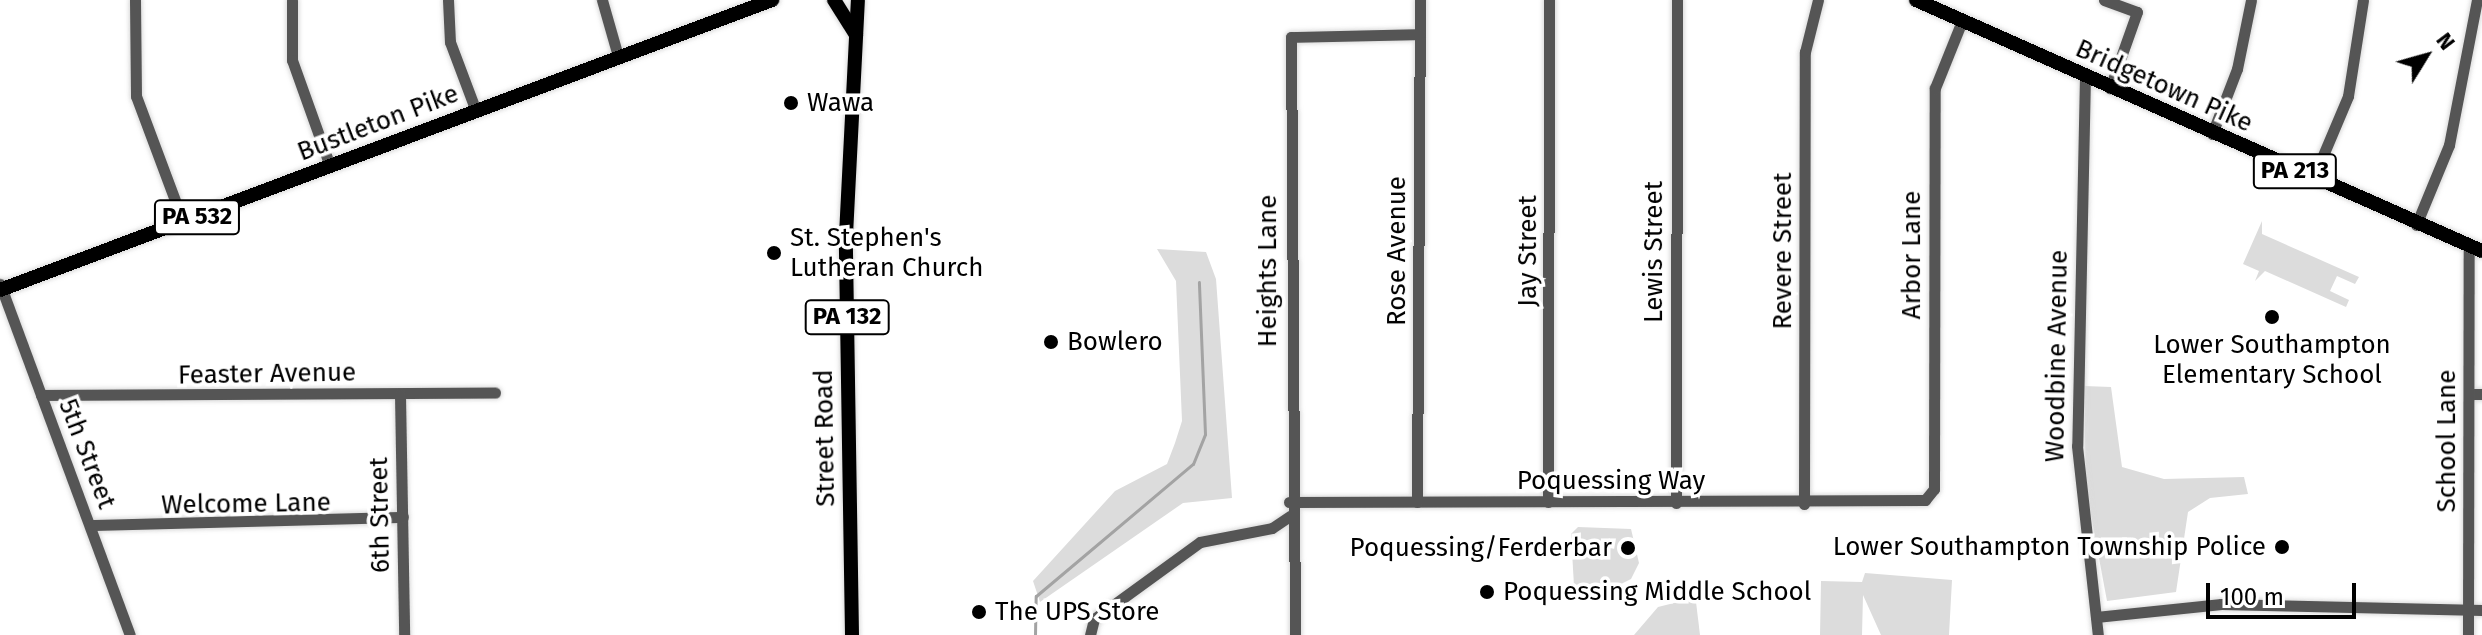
<!DOCTYPE html>
<html>
<head>
<meta charset="utf-8">
<style>
	body { margin:0 }
	#map { position:relative; width:2482px; height:635px; overflow:hidden; background:#fff; font-family:"Fira Sans",sans-serif }
	div>[style] { position:absolute }
	.green>* { inset:0; background:#dcdcdc }
	.stream>* { height:3px; margin:-1.5px; padding:0 1.5px; transform-origin:1.5px; border-radius:1.5px; background:#a3a3a3 }
	.roads { filter:drop-shadow(0 0 2px #dbdbdb) drop-shadow(0 0 2px #dbdbdb) }
	.minor>* { height:11px; margin:-5.5px; padding:0 5.5px; transform-origin:5.5px; border-radius:5.5px; background:#555 }
	.major>* { height:14px; margin:-7px; padding:0 7px; transform-origin:7px; border-radius:7px; background:#000 }
	.dots>* { width:22px; height:22px; translate:-50% -50%; box-sizing:border-box; border:4px solid #fff; border-radius:50% }
	span { translate:-50% -50%; white-space:nowrap; text-align:center; line-height:1.15; -webkit-text-stroke:7px #fff; paint-order:stroke }
	.shield-label span { padding:2px 6px; background:#fff; border:2px solid; border-radius:6px; -webkit-text-stroke-width:0 }
	.shield-label { font-size:24px; color:#000; font-weight:700 }
	.street-label { font-size:26px; color:#000 }
	.poi-label { font-size:26px; color:#000 }
	.left { translate:0 -50%; text-align:left }
	.right { translate:-100% -50%; text-align:right }
	.north { position:absolute; left:2386px; top:16px; width:80px; height:80px; -webkit-text-stroke:6px #fff; paint-order:stroke; rotate:53deg; font-size:22px; font-weight:700; line-height:32px; text-align:center; color:#000 }
	.north::after { content:''; display:block; margin:auto; width:28px; height:36px; background:#000; clip-path:polygon(50% 0,100% 100%,50% 72%,0 100%) }
	.scale { position:absolute; left:2206px; top:583px; width:150px; height:36px; box-sizing:border-box; border:4px solid #000; border-top:0; padding-left:10px; font-size:24px; line-height:28px; white-space:nowrap; color:#000; -webkit-text-stroke:6px #fff; paint-order:stroke }
</style>
</head>
<body>
<div id="map">
	<div class="green">
		<div style="clip-path:polygon(2262px 221px,2262px 234px,2359px 277px,2355px 284px,2337px 276px,2330px 291px,2349px 300px,2346px 307px,2265px 271px,2255px 281px,2259px 271px,2243px 264px)"></div>
		<div style="clip-path:polygon(1157px 249px,1206px 252px,1216px 279px,1232px 498px,1183px 503px,1040px 602px,1033px 581px,1115px 491px,1167px 464px,1175px 443px,1182px 421px,1176px 281px)"></div>
		<div style="clip-path:polygon(2084px 386px,2111px 387px,2122px 467px,2164px 479px,2244px 477px,2248px 494px,2210px 498px,2188px 512px,2176px 592px,2107px 601px,2086px 488px)"></div>
		<div style="clip-path:polygon(1578px 527px,1631px 529px,1639px 563px,1631px 579px,1605px 592px,1574px 586px,1571px 534px)"></div>
		<div style="clip-path:polygon(1865px 573px,1952px 580px,1949px 635px,1881px 635px,1863px 595px,1862px 635px,1820px 635px,1821px 581px,1862px 582px)"></div>
		<div style="clip-path:polygon(1682px 601px,1696px 602px,1700px 635px,1634px 635px,1658px 607px)"></div>
	</div>
	<div class="stream">
		<div style="left:1035px;top:635px;width:39px;rotate:-89deg"></div>
		<div style="left:1036px;top:596px;width:205px;rotate:-40.1deg"></div>
		<div style="left:1193px;top:464px;width:32px;rotate:-68deg"></div>
		<div style="left:1205px;top:434px;width:152px;rotate:-92.3deg"></div>
	</div>
	<div class="roads">
		<div class="minor">
			<div style="left:135px;top:0;width:96px;rotate:89.4deg"></div>
			<div style="left:136px;top:96px;width:134px;rotate:69.5deg"></div>
			<div style="left:292px;top:0;width:60px;rotate:90deg"></div>
			<div style="left:292px;top:60px;width:113px;rotate:70.3deg"></div>
			<div style="left:448px;top:0;width:42px;rotate:87.3deg"></div>
			<div style="left:450px;top:42px;width:74px;rotate:69.4deg"></div>
			<div style="left:602px;top:0;width:58px;rotate:74.1deg"></div>
			<div style="left:2104px;top:0;width:35px;rotate:20deg"></div>
			<div style="left:2137px;top:12px;width:81px;rotate:109.6deg"></div>
			<div style="left:2085px;top:76px;width:370px;rotate:91.2deg"></div>
			<div style="left:2077px;top:446px;width:190px;rotate:83.7deg"></div>
			<div style="left:2212px;top:134px;width:70px;rotate:-69deg"></div>
			<div style="left:2237px;top:69px;width:70px;rotate:-78.5deg"></div>
			<div style="left:2313px;top:179px;width:90px;rotate:-67.1deg"></div>
			<div style="left:2348px;top:96px;width:97px;rotate:-81.1deg"></div>
			<div style="left:2416px;top:225px;width:87px;rotate:-67.6deg"></div>
			<div style="left:2449px;top:145px;width:148px;rotate:-79.1deg"></div>
			<div style="left:0;top:284px;width:374px;rotate:69.7deg"></div>
			<div style="left:2469px;top:394px;width:13px"></div>
			<div style="left:41px;top:395px;width:454px;rotate:-0.3deg"></div>
			<div style="left:400px;top:395px;width:240px;rotate:89deg"></div>
			<div style="left:1289px;top:502px;width:636px;rotate:-0.18deg"></div>
			<div style="left:1925px;top:500px;width:14px;rotate:-51deg"></div>
			<div style="left:1934px;top:489px;width:401px;rotate:-89.9deg"></div>
			<div style="left:1935px;top:88px;width:72px;rotate:-68.1deg"></div>
			<div style="left:1417px;top:502px;width:502px;rotate:-89.66deg"></div>
			<div style="left:1548px;top:502px;width:502px;rotate:-89.89deg"></div>
			<div style="left:1676px;top:503px;width:503px;rotate:-89.89deg"></div>
			<div style="left:1804px;top:504px;width:452px;rotate:-89.9deg"></div>
			<div style="left:1805px;top:52px;width:54px;rotate:-76deg"></div>
			<div style="left:90px;top:525px;width:313px;rotate:-1.5deg"></div>
			<div style="left:2096px;top:617px;width:126px;rotate:-5.9deg"></div>
			<div style="left:2221px;top:604px;width:261px;rotate:1.3deg"></div>
			<div style="left:1090px;top:635px;width:16px;rotate:-76deg"></div>
			<div style="left:1094px;top:619px;width:131px;rotate:-36deg"></div>
			<div style="left:1200px;top:542px;width:73px;rotate:-11deg"></div>
			<div style="left:1272px;top:528px;width:22px;rotate:-34deg"></div>
			<div style="left:1295px;top:635px;width:598px;rotate:-90.38deg"></div>
			<div style="left:1291px;top:37px;width:129px;rotate:-1.3deg"></div>
			<div style="left:2468px;top:635px;width:389px;rotate:-89.9deg"></div>
		</div>
		<div class="major">
			<div style="left:834px;top:0;width:41px;rotate:57.8deg"></div>
			<div style="left:1916px;top:0;width:619px;rotate:23.92deg"></div>
			<div style="left:0;top:290px;width:825px;rotate:-20.59deg"></div>
			<div style="left:852px;top:635px;width:400px;rotate:-90.9deg"></div>
			<div style="left:846px;top:235px;width:235px;rotate:-87.1deg"></div>
		</div>
	</div>
	<div class="dots">
		<div style="left:791px;top:103px;background:#000"></div>
		<div style="left:774px;top:253px;background:#000"></div>
		<div style="left:2272px;top:317px;background:#000"></div>
		<div style="left:1051px;top:342px;background:#000"></div>
		<div style="left:2282px;top:547px;background:#000"></div>
		<div style="left:1628px;top:548px;background:#000"></div>
		<div style="left:1487px;top:592px;background:#000"></div>
		<div style="left:979px;top:612px;background:#000"></div>
	</div>
	<div class="shield-label">
		<span style="left:2295px;top:171px">PA 213</span>
		<span style="left:197px;top:217px">PA 532</span>
		<span style="left:847px;top:317px">PA 132</span>
	</div>
	<div class="street-label">
		<span style="left:2164px;top:86px;rotate:24deg">Bridgetown Pike</span>
		<span style="left:378px;top:123px;rotate:-21deg">Bustleton Pike</span>
		<span style="left:1397px;top:251px;rotate:-90deg">Rose Avenue</span>
		<span style="left:1528px;top:251px;rotate:-90deg">Jay Street</span>
		<span style="left:1783px;top:251px;rotate:-90deg">Revere Street</span>
		<span style="left:1654px;top:252px;rotate:-90deg">Lewis Street</span>
		<span style="left:1912px;top:255px;rotate:-90deg">Arbor Lane</span>
		<span style="left:1268px;top:271px;rotate:-90deg">Heights Lane</span>
		<span style="left:2057px;top:356px;rotate:-89deg">Woodbine Avenue</span>
		<span style="left:267px;top:374px;rotate:-1deg">Feaster Avenue</span>
		<span style="left:825px;top:438px;rotate:-91deg">Street Road</span>
		<span style="left:2447px;top:441px;rotate:-90deg">School Lane</span>
		<span style="left:87px;top:454px;rotate:69deg">5th Street</span>
		<span style="left:1611px;top:481px">Poquessing Way</span>
		<span style="left:246px;top:504px;rotate:-1deg">Welcome Lane</span>
		<span style="left:380px;top:515px;rotate:-91deg">6th Street</span>
	</div>
	<div class="poi-label">
		<span class="left" style="left:807px;top:103px">Wawa</span>
		<span class="left" style="left:790px;top:253px">St. Stephen's<br>Lutheran Church</span>
		<span class="left" style="left:1067px;top:342px">Bowlero</span>
		<span style="left:2272px;top:360px">Lower Southampton<br>Elementary School</span>
		<span class="right" style="left:2266px;top:547px">Lower Southampton Township Police</span>
		<span class="right" style="left:1612px;top:548px">Poquessing/Ferderbar</span>
		<span class="left" style="left:1503px;top:592px">Poquessing Middle School</span>
		<span class="left" style="left:995px;top:612px">The UPS Store</span>
	</div>
	<div class="north">N</div>
	<div class="scale">100 m</div>
</div>
</body>
</html>
